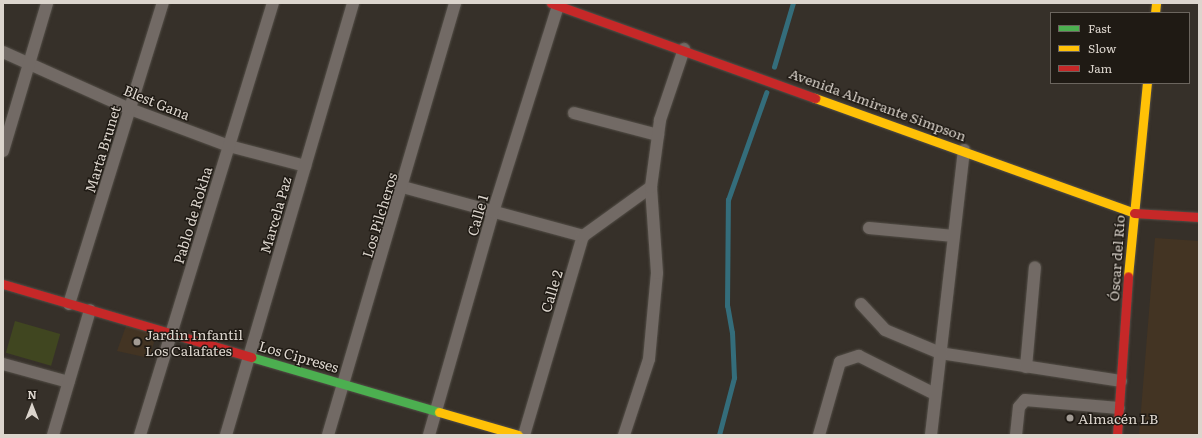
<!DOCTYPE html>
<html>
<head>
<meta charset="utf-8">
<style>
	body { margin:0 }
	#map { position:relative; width:1202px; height:438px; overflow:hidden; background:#363029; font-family:Literata,serif }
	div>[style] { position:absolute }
	.built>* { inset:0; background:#433423 }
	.green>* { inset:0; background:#404620; transform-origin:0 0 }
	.stream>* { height:4.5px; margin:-2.25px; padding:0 2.25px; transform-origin:2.25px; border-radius:2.25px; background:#346d7b }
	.roads { filter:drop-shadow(0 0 1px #534e47) drop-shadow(0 0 1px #534e47) }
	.street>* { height:12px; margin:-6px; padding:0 6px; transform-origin:6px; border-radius:6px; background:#726a65 }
	.fast>* { height:9px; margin:-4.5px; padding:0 4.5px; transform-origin:4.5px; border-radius:4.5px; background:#4caf50 }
	.slow>* { height:9px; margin:-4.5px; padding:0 4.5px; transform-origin:4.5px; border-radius:4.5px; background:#ffc107 }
	.jam>* { height:9px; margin:-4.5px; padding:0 4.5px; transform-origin:4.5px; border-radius:4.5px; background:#c62828 }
	.dots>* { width:11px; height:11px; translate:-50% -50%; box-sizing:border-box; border:2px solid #1f1a14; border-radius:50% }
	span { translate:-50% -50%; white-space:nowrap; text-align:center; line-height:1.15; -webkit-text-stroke:3px #1f1a14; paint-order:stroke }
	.street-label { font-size:14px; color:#dcd5cd }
	.poi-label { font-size:14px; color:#dcd5cd }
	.left { translate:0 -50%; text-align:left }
	.frame { position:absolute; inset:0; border:4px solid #dcd5cd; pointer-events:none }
	.legend { position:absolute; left:1050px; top:12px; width:140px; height:72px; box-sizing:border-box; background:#1f1a14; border:1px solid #6b655e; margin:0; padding:5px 7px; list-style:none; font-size:12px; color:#dcd5cd }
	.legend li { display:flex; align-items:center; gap:8px; height:20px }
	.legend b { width:20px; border:1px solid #6b655e }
	.north { position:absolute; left:12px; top:386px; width:40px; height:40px; -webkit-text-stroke:3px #1f1a14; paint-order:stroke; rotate:0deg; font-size:11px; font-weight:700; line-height:16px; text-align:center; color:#dcd5cd }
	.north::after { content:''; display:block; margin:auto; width:14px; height:18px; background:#dcd5cd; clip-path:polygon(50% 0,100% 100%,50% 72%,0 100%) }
</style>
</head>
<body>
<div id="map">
	<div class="built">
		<div style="clip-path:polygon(1155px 238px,1199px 241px,1199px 435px,1139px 435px)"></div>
		<div style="clip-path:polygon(126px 326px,157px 333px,149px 358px,117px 351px)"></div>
	</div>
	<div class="green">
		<div style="left:15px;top:321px;width:47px;height:33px;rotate:16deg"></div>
	</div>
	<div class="stream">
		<div style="left:774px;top:67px;width:67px;rotate:-73.5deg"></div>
		<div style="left:719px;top:435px;width:59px;rotate:-75.3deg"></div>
		<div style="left:734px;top:378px;width:45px;rotate:-92.5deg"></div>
		<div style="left:732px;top:333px;width:27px;rotate:-100deg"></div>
		<div style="left:727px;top:306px;width:106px;rotate:-89.5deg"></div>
		<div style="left:728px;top:200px;width:114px;rotate:-70.4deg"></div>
	</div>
	<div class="roads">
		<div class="street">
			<div style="left:3px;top:52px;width:139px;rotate:24.2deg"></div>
			<div style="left:130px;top:109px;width:106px;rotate:20.5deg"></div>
			<div style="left:229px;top:146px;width:79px;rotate:14.7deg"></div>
			<div style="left:574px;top:113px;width:87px;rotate:14.7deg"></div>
			<div style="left:3px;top:151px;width:154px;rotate:-73.4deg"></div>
			<div style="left:403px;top:187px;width:187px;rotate:15.2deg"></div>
			<div style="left:869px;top:228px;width:85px;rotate:5.4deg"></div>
			<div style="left:69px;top:304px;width:315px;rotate:-72.7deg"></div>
			<div style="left:861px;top:304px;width:35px;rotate:47deg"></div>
			<div style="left:885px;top:330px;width:60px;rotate:22.7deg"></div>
			<div style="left:940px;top:353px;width:183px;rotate:8.8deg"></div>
			<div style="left:3px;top:364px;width:68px;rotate:15.3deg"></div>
			<div style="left:1026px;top:367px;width:100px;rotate:-84.9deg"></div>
			<div style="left:53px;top:435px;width:130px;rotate:-73.5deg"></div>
			<div style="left:140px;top:435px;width:452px;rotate:-72.9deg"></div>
			<div style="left:226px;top:435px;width:450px;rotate:-73.6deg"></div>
			<div style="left:328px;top:435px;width:450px;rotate:-73.6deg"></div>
			<div style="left:429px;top:435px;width:232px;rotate:-74deg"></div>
			<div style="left:493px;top:212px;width:216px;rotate:-72.5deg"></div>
			<div style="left:524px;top:435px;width:208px;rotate:-73.5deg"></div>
			<div style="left:583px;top:236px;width:84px;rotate:-35.8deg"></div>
			<div style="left:624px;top:435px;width:80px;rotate:-71.8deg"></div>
			<div style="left:649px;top:359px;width:86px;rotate:-84.7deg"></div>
			<div style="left:657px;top:273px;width:86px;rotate:-94deg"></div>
			<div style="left:651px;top:187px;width:68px;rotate:-82.3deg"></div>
			<div style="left:660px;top:120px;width:75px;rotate:-71.3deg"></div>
			<div style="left:819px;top:435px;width:76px;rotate:-74deg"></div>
			<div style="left:840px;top:362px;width:20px;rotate:-18deg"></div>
			<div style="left:859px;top:356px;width:85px;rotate:26.6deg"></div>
			<div style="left:931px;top:435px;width:287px;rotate:-83.4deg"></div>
			<div style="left:1016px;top:435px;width:28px;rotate:-84deg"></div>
			<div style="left:1019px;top:407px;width:9px;rotate:-49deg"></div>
			<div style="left:1025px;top:400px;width:94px;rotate:4.9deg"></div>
		</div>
		<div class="fast">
			<div style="left:251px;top:357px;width:196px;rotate:16.3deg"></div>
		</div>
		<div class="slow">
			<div style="left:1155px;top:13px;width:10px;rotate:-84deg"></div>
			<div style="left:815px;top:98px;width:339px;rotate:19.8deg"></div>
			<div style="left:1128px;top:276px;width:194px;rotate:-84.4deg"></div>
			<div style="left:439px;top:412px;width:82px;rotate:16.2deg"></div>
		</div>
		<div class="jam">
			<div style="left:551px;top:3px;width:281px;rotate:19.8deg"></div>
			<div style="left:1134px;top:213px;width:65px;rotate:3.5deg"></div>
			<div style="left:3px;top:284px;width:259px;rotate:16.4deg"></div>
			<div style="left:1117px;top:435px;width:159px;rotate:-86deg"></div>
		</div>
	</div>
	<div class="dots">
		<div style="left:137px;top:342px;background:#a29b94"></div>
		<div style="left:1070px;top:418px;background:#a29b94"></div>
	</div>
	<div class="street-label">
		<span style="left:157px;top:102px;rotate:22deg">Blest Gana</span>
		<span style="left:878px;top:104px;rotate:20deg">Avenida Almirante Simpson</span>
		<span style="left:102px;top:149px;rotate:-73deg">Marta Brunet</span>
		<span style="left:192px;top:215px;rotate:-73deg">Pablo de Rokha</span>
		<span style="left:275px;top:215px;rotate:-74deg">Marcela Paz</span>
		<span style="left:379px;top:215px;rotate:-73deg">Los Pilcheros</span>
		<span style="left:477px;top:215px;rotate:-74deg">Calle 1</span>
		<span style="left:1116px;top:258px;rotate:-86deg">Óscar del Río</span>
		<span style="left:551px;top:291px;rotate:-73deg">Calle 2</span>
		<span style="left:299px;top:356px;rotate:16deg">Los Cipreses</span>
	</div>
	<div class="poi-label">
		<span class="left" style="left:145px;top:342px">Jardin Infantil<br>Los Calafates</span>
		<span class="left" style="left:1078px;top:418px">Almacén LB</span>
	</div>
	<div class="frame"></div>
	<ul class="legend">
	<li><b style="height:5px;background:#4caf50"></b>Fast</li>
	<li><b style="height:5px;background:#ffc107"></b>Slow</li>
	<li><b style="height:5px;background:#c62828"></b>Jam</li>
	</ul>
	<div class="north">N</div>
</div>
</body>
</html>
